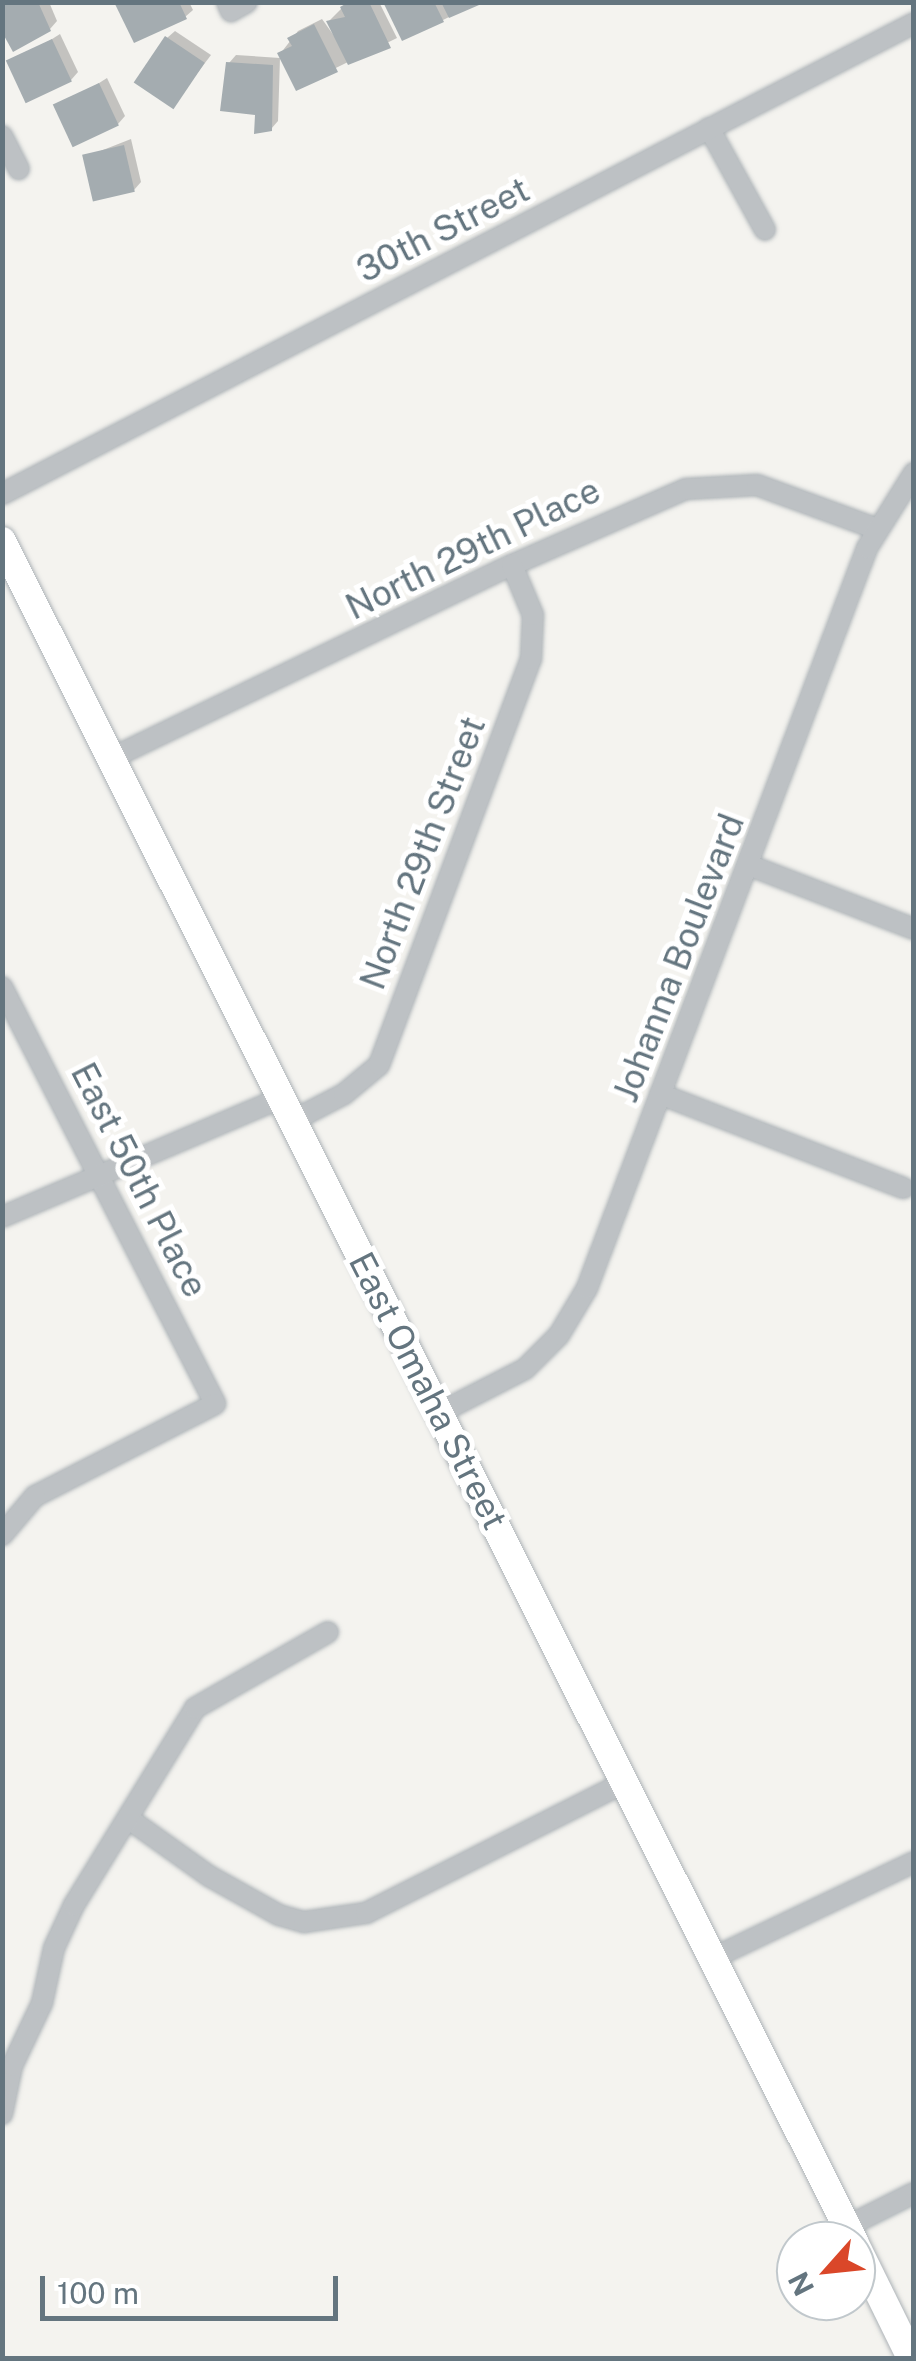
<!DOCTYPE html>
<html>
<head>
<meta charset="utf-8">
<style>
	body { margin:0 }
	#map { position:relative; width:916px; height:2361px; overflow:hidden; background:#f4f3ef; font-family:"Public Sans",sans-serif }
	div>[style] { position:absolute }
	.shadow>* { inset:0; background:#0003 }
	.building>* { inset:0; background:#a4acb0; transform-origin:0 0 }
	.roads { filter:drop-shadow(0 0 2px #adb3b7) drop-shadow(0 0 2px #adb3b7) }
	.street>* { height:20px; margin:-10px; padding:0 10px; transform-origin:10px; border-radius:10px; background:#bdc1c4 }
	.secondary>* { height:28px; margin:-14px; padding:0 14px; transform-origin:14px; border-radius:14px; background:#fff }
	span { translate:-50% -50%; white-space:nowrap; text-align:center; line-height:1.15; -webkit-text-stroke:10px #fff; paint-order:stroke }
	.street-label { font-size:35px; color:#64757f }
	.frame { position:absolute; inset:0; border:5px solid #64757f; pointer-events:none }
	.north { position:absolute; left:776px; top:2221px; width:100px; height:100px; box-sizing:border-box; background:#fff; border:2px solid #c1c8cc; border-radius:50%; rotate:243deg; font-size:28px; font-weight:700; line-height:40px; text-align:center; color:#64757f }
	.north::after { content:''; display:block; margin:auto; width:35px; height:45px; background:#da4729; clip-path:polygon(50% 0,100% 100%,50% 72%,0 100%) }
	.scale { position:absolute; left:40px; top:2276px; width:298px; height:45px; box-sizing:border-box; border:5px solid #64757f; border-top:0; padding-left:12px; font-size:30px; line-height:35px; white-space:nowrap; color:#64757f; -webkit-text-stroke:8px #fff; paint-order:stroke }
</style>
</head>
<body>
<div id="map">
	<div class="shadow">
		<div style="clip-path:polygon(9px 2px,49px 2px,57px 21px,50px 29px,2px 27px,2px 6px)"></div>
		<div style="clip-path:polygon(117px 2px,189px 2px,193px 10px,185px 17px)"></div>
		<div style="clip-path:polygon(348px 2px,379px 2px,397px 38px,297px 87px,280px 54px,298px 31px,322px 19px,342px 47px,329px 21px)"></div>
		<div style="clip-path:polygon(388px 2px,479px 2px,443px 20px)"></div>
		<div style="clip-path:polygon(175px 31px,211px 55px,177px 100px,167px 38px)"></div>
		<div style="clip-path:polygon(60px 34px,78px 72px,71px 80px,11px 65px)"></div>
		<div style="clip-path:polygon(236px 55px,280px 58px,278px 121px,271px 129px,229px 63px)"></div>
		<div style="clip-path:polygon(107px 78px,125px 116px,118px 124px,58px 109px)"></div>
		<div style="clip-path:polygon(131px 139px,141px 182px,134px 190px,85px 157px)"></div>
	</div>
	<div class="building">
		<div style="clip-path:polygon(10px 2px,38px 2px,51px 31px,13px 52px,2px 32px,2px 7px)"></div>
		<div style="clip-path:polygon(114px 2px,179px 2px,187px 19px,134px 43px)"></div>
		<div style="clip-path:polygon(349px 2px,369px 2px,391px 48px,348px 65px,326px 21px,345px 17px,340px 7px)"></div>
		<div style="clip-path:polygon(383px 2px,434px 2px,444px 22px,402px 41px)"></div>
		<div style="clip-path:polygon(441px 2px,486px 2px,449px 18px)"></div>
		<div style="clip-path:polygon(314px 24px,338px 72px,296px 91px,277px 53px,292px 46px,287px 38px)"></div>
		<div style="left:165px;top:36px;width:48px;height:56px;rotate:34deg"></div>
		<div style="left:52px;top:39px;width:47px;height:51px;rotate:65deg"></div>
		<div style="clip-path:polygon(226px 62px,273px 65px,272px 131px,254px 134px,255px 115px,220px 111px)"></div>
		<div style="left:99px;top:83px;width:47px;height:51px;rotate:65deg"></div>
		<div style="left:124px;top:145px;width:48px;height:43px;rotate:77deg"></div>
	</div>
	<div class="roads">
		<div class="street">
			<div style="left:227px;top:2px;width:10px;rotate:66deg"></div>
			<div style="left:231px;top:11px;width:18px;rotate:-29deg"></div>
			<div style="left:709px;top:128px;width:116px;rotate:61.2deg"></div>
			<div style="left:2px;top:136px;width:37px;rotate:63deg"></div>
			<div style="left:2px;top:494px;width:1026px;rotate:-27.31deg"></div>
			<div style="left:110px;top:759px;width:446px;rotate:-25.8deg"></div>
			<div style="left:512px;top:565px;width:190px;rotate:-23.6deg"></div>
			<div style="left:686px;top:489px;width:71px;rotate:-3.2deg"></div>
			<div style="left:757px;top:485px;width:128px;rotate:20.1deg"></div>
			<div style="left:751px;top:866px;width:175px;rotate:21.1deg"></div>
			<div style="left:2px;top:987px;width:468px;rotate:62.9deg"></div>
			<div style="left:215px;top:1404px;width:202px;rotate:152.9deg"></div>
			<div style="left:35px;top:1496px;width:51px;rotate:130.2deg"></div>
			<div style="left:660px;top:1094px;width:261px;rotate:21.1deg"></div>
			<div style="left:292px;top:1121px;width:59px;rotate:-27.4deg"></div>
			<div style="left:344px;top:1094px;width:45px;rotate:-39.6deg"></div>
			<div style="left:379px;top:1065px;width:434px;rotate:-69.5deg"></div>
			<div style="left:531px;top:659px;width:44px;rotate:-87.4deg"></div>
			<div style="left:533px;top:615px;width:54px;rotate:-112.8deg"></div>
			<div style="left:2px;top:1217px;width:300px;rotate:-23.1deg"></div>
			<div style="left:441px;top:1412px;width:94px;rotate:-27.1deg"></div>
			<div style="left:525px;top:1369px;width:48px;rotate:-45deg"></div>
			<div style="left:559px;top:1335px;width:55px;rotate:-59.2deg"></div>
			<div style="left:587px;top:1288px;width:791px;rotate:-69.27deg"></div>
			<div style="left:867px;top:548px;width:89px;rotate:-57.9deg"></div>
			<div style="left:129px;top:1819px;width:98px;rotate:35.5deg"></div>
			<div style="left:209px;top:1876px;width:80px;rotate:29.1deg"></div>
			<div style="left:279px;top:1915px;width:26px;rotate:16deg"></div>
			<div style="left:304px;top:1922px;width:63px;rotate:-8.3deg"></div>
			<div style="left:366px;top:1913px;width:286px;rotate:-26.8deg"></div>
			<div style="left:711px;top:1959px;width:225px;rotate:-25.5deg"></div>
			<div style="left:2px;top:2114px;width:49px;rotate:-78.2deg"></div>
			<div style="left:12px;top:2066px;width:70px;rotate:-64.5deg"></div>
			<div style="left:42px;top:2003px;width:56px;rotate:-77.7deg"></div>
			<div style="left:54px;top:1948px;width:47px;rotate:-65.1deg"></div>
			<div style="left:74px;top:1905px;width:231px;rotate:-58.4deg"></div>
			<div style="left:195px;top:1708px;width:153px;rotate:-29.7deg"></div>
			<div style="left:846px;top:2227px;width:76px;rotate:-26.6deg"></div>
		</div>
		<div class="secondary">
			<div style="left:2px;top:541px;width:1902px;rotate:63.38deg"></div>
			<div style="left:856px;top:2246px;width:125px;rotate:63.8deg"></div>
		</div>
	</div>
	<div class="street-label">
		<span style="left:443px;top:230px;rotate:-27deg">30th Street</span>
		<span style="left:473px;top:549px;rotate:-26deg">North 29th Place</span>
		<span style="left:423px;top:853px;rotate:-69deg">North 29th Street</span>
		<span style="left:679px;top:958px;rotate:-69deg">Johanna Boulevard</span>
		<span style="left:139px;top:1180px;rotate:63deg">East 50th Place</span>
		<span style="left:428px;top:1391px;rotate:63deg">East Omaha Street</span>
	</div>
	<div class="frame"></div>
	<div class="north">N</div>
	<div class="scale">100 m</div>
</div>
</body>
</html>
